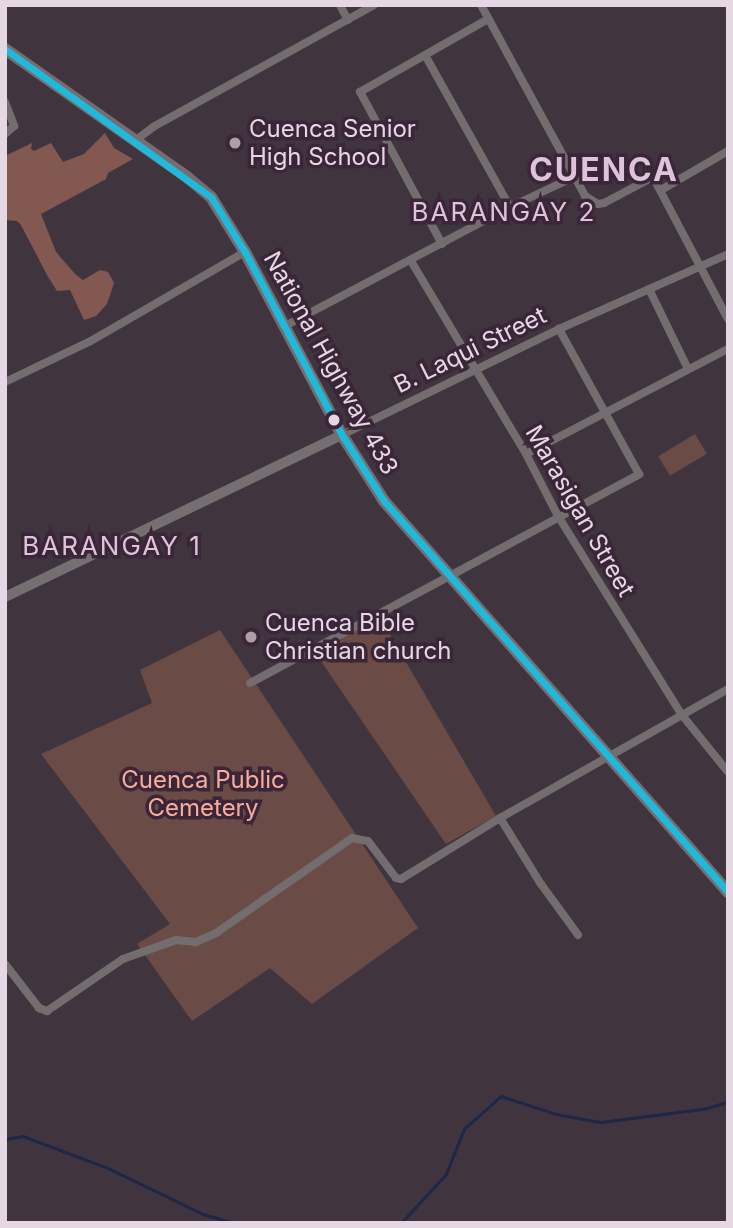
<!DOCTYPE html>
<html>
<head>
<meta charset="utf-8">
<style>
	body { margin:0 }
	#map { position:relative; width:733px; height:1228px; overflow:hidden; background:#40353e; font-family:Inter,sans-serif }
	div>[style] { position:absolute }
	.green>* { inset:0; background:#6a4b45; transform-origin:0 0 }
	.forest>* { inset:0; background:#835850 }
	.stream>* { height:2.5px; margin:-1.25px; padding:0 1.25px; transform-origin:1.25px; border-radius:1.25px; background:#1d2747 }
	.minor>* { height:8px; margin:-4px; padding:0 4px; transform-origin:4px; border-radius:4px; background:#736d6f }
	.secondary>* { height:10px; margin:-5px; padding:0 5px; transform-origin:5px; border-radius:5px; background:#766f72 }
	.primary>* { height:12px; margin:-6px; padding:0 6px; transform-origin:6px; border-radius:6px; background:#766c71 }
	.bus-1>* { height:7px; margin:-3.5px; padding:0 3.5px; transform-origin:3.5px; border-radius:3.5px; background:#20b9da }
	.dots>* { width:19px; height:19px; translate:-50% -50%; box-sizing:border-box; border:4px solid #3a2638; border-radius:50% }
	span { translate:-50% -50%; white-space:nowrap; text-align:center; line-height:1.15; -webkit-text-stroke:7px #3a2638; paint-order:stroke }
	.poi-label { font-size:24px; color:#e5d8e4 }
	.left { translate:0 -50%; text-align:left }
	.street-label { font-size:24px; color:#e5d8e4 }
	.park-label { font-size:24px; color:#faac9a }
	.neighbourhood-label { font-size:26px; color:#dec3da; letter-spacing:2px }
	.district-label { font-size:32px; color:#dec3da; font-weight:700; letter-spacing:2px }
	.frame { position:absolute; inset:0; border:7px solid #e5d8e4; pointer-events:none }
</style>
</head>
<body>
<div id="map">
	<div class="green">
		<div style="left:695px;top:434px;width:23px;height:43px;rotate:59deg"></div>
		<div style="clip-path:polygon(379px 616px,496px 816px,446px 844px,314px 651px)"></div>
		<div style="clip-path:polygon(220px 630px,418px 928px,312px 1004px,270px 968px,192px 1021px,137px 944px,170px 924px,41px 754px,152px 703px,140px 670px)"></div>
	</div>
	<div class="forest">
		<div style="clip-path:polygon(105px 133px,114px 148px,133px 159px,108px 173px,106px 179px,41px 214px,56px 252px,76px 275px,83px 280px,100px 270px,108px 272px,114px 283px,107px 304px,96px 316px,84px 320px,70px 290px,57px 291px,47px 275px,21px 225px,17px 221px,5px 220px,5px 156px,32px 143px,31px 149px,34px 151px,51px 143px,63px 162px,84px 154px)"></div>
	</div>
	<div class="stream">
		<div style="left:5px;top:1139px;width:18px;rotate:-9deg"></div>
		<div style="left:23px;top:1136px;width:91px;rotate:20.6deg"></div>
		<div style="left:108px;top:1168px;width:106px;rotate:25.8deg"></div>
		<div style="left:203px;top:1214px;width:33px;rotate:16deg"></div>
		<div style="left:401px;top:1223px;width:67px;rotate:-47.4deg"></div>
		<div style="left:446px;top:1174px;width:48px;rotate:-68.2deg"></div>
		<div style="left:464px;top:1129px;width:50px;rotate:-41.7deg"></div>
		<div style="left:501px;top:1096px;width:58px;rotate:18.1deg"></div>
		<div style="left:556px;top:1114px;width:46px;rotate:10.1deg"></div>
		<div style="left:601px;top:1122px;width:103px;rotate:-7.3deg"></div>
		<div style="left:703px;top:1109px;width:26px;rotate:-16deg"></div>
	</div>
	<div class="minor">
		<div style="left:340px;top:5px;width:17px;rotate:62deg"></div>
		<div style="left:481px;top:5px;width:217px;rotate:61.4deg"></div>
		<div style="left:585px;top:196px;width:15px;rotate:32deg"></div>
		<div style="left:598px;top:204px;width:6px;rotate:-9deg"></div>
		<div style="left:604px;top:203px;width:55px;rotate:-28deg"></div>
		<div style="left:653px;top:177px;width:161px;rotate:62.2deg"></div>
		<div style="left:425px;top:55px;width:174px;rotate:60.8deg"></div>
		<div style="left:5px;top:102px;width:26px;rotate:69deg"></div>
		<div style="left:14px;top:126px;width:12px;rotate:138deg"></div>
		<div style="left:136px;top:140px;width:21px;rotate:-37deg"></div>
		<div style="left:153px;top:127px;width:252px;rotate:-28.9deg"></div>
		<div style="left:661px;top:190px;width:78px;rotate:-30.2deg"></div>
		<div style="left:442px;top:244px;width:173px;rotate:-118.3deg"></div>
		<div style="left:360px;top:92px;width:147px;rotate:-29.7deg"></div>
		<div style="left:411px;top:261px;width:225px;rotate:59.2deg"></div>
		<div style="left:526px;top:454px;width:70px;rotate:62.7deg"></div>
		<div style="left:558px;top:516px;width:234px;rotate:58.1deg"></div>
		<div style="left:682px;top:715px;width:73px;rotate:51.1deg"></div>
		<div style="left:649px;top:289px;width:89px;rotate:64deg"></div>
		<div style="left:285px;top:326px;width:255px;rotate:-27.9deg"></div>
		<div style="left:510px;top:207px;width:68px;rotate:-25.1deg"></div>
		<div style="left:5px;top:382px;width:93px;rotate:-25.5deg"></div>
		<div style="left:89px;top:342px;width:180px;rotate:-30deg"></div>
		<div style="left:342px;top:435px;width:242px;rotate:-26deg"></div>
		<div style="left:559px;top:329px;width:185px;rotate:-23.9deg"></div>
		<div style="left:526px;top:454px;width:228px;rotate:-27.5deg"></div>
		<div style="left:250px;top:683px;width:442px;rotate:-28.2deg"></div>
		<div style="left:639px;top:474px;width:166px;rotate:-118.9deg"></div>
		<div style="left:500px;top:818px;width:78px;rotate:58.2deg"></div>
		<div style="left:541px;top:884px;width:63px;rotate:54deg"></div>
		<div style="left:5px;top:964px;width:56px;rotate:52.3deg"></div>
		<div style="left:39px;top:1008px;width:9px;rotate:21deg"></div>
		<div style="left:47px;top:1011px;width:92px;rotate:-34.4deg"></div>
		<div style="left:123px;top:959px;width:56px;rotate:-19.7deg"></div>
		<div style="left:176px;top:940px;width:20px;rotate:6deg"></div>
		<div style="left:196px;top:942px;width:22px;rotate:-24deg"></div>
		<div style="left:216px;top:933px;width:166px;rotate:-34.9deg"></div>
		<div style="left:352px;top:838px;width:16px;rotate:11deg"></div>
		<div style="left:368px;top:841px;width:46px;rotate:52.9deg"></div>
		<div style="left:396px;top:878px;width:5px;rotate:11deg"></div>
		<div style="left:401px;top:879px;width:116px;rotate:-31.6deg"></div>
		<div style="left:500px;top:818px;width:262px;rotate:-29.5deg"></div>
	</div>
	<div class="secondary">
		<div style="left:5px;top:597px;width:374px;rotate:-25.7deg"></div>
	</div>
	<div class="primary">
		<div style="left:5px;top:49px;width:223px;rotate:35.1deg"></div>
		<div style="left:187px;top:177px;width:31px;rotate:40deg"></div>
		<div style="left:211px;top:197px;width:65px;rotate:58.3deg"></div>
		<div style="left:245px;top:252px;width:207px;rotate:62.1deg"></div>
		<div style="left:342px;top:435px;width:78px;rotate:57.5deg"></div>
		<div style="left:384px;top:501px;width:521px;rotate:48.66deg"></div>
	</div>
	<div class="bus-1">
		<div style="left:5px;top:49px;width:254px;rotate:35.7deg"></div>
		<div style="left:211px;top:197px;width:65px;rotate:58.3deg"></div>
		<div style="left:245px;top:252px;width:207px;rotate:62.1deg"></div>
		<div style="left:342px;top:435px;width:78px;rotate:57.5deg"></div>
		<div style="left:384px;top:501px;width:521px;rotate:48.66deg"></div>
	</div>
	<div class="dots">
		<div style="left:235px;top:143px;background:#ab9faa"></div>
		<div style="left:334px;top:420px;background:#e5d8e4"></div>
		<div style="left:251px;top:637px;background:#ab9faa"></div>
	</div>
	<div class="poi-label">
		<span class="left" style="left:249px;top:143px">Cuenca Senior<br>High School</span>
		<span class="left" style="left:265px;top:637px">Cuenca Bible<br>Christian church</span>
	</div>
	<div class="street-label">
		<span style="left:470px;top:350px;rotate:-26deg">B. Laqui Street</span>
		<span style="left:331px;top:363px;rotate:61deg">National Highway 433</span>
		<span style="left:580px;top:511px;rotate:60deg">Marasigan Street</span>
	</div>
	<div class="park-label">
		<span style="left:203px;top:794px">Cuenca Public<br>Cemetery</span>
	</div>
	<div class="neighbourhood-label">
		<span style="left:504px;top:212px">BARANGAY 2</span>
		<span style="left:112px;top:546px">BARANGAY 1</span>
	</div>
	<div class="district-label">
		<span style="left:604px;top:170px">CUENCA</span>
	</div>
	<div class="frame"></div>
</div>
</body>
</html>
